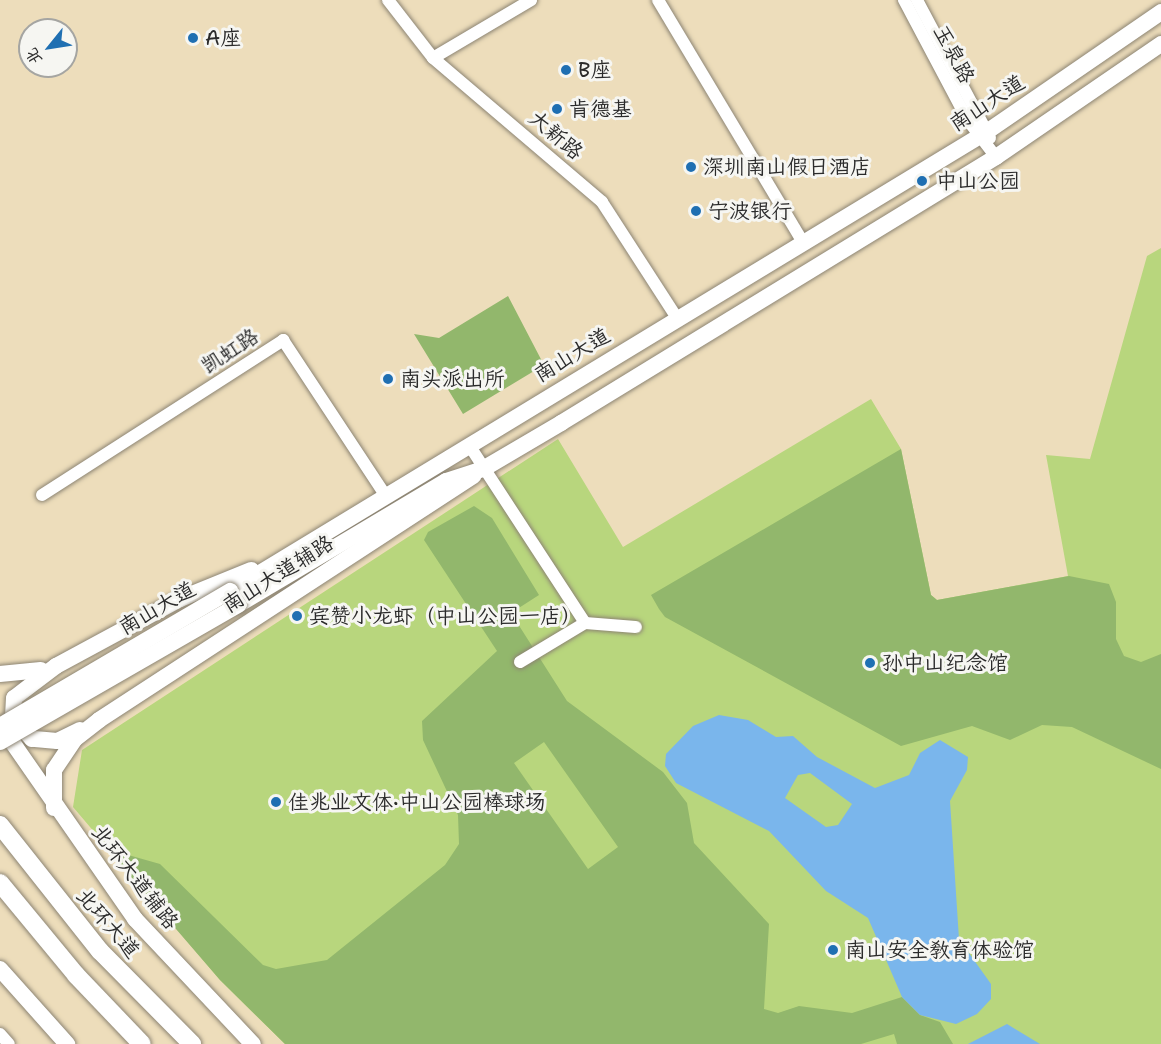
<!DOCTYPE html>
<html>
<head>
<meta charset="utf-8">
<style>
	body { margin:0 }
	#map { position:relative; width:1161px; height:1044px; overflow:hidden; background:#edddbb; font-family:"Shantell Sans","LXGW WenKai TC",sans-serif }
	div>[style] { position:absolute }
	.green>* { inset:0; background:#b8d67d }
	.forest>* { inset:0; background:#92b76c }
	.water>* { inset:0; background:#7ab6ec }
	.roads { filter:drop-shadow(0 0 2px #8c8473) drop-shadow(0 0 2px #8c8473) }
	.minor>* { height:12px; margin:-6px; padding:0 6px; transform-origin:6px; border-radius:6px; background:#fff }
	.major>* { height:16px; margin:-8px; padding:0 8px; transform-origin:8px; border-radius:8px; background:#fff }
	.highway>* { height:18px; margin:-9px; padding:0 9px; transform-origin:9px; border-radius:9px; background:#fff }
	.bridges { filter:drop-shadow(0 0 2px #8c8473) drop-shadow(0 0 2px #8c8473) }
	.major-bridge>* { height:16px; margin:-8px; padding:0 8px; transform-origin:8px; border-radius:8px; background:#fff }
	.dots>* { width:16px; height:16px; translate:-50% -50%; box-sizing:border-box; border:3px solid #f6f6f2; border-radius:50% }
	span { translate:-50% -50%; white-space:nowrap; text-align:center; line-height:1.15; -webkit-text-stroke:6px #f6f6f2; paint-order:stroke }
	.poi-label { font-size:21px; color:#2b2b2b }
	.left { translate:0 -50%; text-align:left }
	.street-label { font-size:21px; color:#2b2b2b }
	.north { position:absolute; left:18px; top:18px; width:60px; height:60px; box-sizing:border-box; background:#f6f6f2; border:2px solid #a5a5a2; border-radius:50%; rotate:240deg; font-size:16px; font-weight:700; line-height:24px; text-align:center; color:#2b2b2b }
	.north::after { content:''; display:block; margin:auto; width:21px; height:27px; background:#1f6fb2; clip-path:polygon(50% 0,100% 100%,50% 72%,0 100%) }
</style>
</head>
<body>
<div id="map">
	<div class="green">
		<div style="clip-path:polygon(1161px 248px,1161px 1044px,285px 1044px,220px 980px,73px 807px,82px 750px,558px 439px,623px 547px,871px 399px,901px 449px,931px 595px,937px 600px,1068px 576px,1046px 455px,1090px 459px,1147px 256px)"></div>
	</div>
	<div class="forest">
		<div style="clip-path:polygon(508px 296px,544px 365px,463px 414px,414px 334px,439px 338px)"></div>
		<div style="clip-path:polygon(901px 449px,931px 595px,937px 600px,1069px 576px,1109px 584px,1116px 602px,1116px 639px,1124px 656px,1141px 662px,1161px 654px,1161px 769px,1072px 727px,1042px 725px,1010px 740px,972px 726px,901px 746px,665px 617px,659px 609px,651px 595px)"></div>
		<div style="clip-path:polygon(evenodd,474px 506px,492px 518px,539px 595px,511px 613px,567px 701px,663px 772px,687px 803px,694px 843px,769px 924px,764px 1009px,778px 1013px,799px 1006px,852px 1013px,902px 997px,920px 1015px,940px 1022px,953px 1044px,897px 1044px,894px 1034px,861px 1044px,285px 1044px,220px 980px,107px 849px,160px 864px,263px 965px,276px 969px,327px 960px,445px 865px,459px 844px,458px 815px,423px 740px,422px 721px,497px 651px,424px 540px,428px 532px,474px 506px,544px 742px,618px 847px,588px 869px,514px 763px,544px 742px)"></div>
	</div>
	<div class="water">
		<div style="clip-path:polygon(evenodd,719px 715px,748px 720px,776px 737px,793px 736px,817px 757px,875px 788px,909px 775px,920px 753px,940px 740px,968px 757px,967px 770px,950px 801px,959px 939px,991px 984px,991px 999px,977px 1014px,956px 1024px,920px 1015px,902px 997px,868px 918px,826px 891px,769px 831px,676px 783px,665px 766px,666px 754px,693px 726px,719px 715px,810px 773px,852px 804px,838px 825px,826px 827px,785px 798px,798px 775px,810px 773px)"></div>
		<div style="clip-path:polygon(1007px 1024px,1040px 1044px,968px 1044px)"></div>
	</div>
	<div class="roads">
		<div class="minor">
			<div style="left:388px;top:0;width:73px;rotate:52.2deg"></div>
			<div style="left:433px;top:58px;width:222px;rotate:40.4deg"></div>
			<div style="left:602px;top:202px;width:138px;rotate:57.1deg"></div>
			<div style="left:658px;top:0;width:282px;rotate:59.1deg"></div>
			<div style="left:904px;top:0;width:135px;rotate:62.1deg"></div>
			<div style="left:967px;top:119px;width:48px;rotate:52.7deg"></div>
			<div style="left:917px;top:0;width:156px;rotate:62.1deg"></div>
			<div style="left:433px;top:58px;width:114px;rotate:-30.6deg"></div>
			<div style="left:469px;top:445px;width:212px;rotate:56.9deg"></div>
			<div style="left:42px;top:495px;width:287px;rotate:-32.7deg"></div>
			<div style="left:283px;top:340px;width:187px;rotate:56.6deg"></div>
			<div style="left:520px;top:662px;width:76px;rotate:-31deg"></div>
			<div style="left:585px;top:623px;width:51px;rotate:4.5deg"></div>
			<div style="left:0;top:1034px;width:13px;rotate:48deg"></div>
		</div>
		<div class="major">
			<div style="left:230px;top:591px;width:887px;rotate:-31.25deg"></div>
			<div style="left:988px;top:131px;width:210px;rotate:-34.5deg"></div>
			<div style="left:238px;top:605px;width:242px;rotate:-30.8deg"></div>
			<div style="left:446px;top:481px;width:39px;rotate:-18deg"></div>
			<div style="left:483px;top:469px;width:91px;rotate:-30.5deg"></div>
			<div style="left:561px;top:423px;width:510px;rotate:-31.45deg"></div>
			<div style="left:996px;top:157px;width:200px;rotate:-34.4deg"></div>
			<div style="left:0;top:674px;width:41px;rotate:-5.6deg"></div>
			<div style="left:1px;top:726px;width:235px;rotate:55.2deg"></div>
			<div style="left:135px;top:919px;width:172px;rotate:46.7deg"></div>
			<div style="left:80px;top:730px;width:25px;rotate:154deg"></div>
			<div style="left:57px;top:741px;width:25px;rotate:-175deg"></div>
			<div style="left:32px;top:739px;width:29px;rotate:-131deg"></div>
			<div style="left:13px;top:717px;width:19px;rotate:-87deg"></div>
			<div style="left:14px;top:698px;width:53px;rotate:-37.3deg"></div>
			<div style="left:56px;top:666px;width:141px;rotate:-28.4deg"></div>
			<div style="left:180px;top:599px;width:77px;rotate:-22.2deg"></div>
			<div style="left:54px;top:808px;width:38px;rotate:-90deg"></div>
			<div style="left:54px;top:770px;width:37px;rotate:-56deg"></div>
			<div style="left:75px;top:739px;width:31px;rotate:-38deg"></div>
			<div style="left:99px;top:720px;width:447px;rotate:-33.1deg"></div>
			<div style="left:0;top:969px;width:101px;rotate:48.2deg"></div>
		</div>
		<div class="highway">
			<div style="left:0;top:825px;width:161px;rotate:51.6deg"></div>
			<div style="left:100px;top:951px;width:131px;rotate:45.3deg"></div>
			<div style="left:0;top:883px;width:119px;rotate:50.4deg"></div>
			<div style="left:76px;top:975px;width:95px;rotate:46.3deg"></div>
		</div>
	</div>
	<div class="bridges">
		<div class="major-bridge">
			<div style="left:0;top:726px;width:267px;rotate:-30.4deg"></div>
			<div style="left:0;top:742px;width:275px;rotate:-29.9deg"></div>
		</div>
	</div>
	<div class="dots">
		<div style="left:193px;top:38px;background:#1f6fb2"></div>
		<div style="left:566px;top:70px;background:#1f6fb2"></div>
		<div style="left:557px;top:109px;background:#1f6fb2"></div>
		<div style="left:691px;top:167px;background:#1f6fb2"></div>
		<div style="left:922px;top:181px;background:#1f6fb2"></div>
		<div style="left:696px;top:211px;background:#1f6fb2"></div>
		<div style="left:388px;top:379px;background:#1f6fb2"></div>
		<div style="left:297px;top:616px;background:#1f6fb2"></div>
		<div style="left:870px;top:663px;background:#1f6fb2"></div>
		<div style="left:276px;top:802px;background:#1f6fb2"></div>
		<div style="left:833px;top:950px;background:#1f6fb2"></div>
	</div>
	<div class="poi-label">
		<span class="left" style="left:205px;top:38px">A座</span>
		<span class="left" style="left:578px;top:70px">B座</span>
		<span class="left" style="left:569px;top:109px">肯德基</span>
		<span class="left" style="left:703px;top:167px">深圳南山假日酒店</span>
		<span class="left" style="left:936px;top:181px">中山公园</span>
		<span class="left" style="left:708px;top:211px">宁波银行</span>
		<span class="left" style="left:400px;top:379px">南头派出所</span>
		<span class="left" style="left:309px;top:616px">宾赞小龙虾（中山公园一店）</span>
		<span class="left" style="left:882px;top:663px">孙中山纪念馆</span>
		<span class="left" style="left:288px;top:802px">佳兆业文体·中山公园棒球场</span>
		<span class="left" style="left:845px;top:950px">南山安全教育体验馆</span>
	</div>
	<div class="street-label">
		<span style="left:954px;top:54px;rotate:62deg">玉泉路</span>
		<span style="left:987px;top:103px;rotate:-33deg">南山大道</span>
		<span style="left:556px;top:135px;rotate:40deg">大新路</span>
		<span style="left:230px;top:351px;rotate:-33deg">凯虹路</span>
		<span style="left:572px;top:355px;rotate:-31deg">南山大道</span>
		<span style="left:278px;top:574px;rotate:-32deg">南山大道辅路</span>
		<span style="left:157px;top:608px;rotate:-30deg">南山大道</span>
		<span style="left:135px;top:877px;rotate:52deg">北环大道辅路</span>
		<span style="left:108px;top:923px;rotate:49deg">北环大道</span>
	</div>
	<div class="north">北</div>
</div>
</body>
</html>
